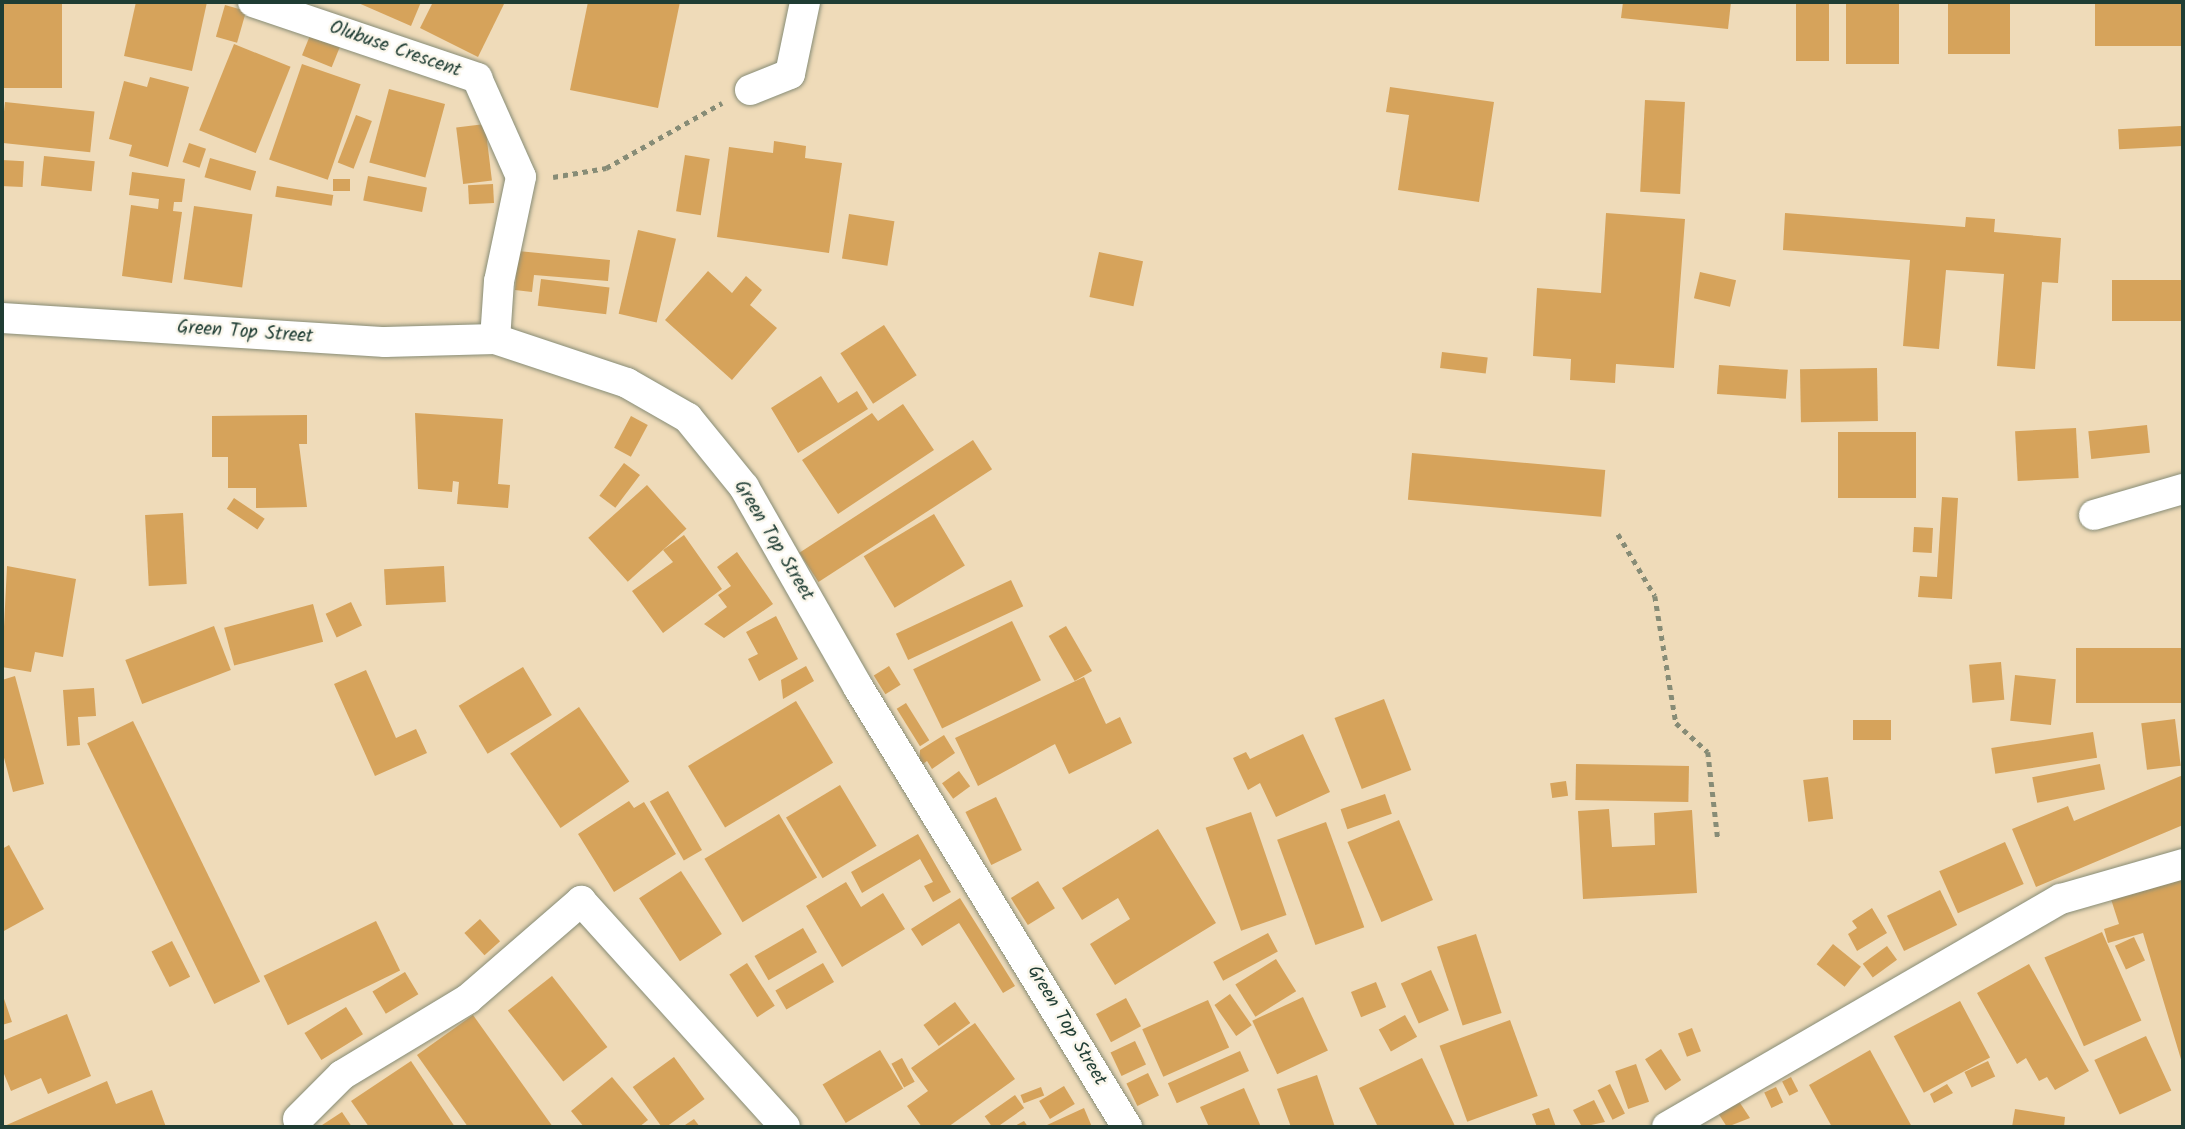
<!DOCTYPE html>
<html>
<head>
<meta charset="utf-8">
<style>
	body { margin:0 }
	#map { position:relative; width:2185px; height:1129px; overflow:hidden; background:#efdbb9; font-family:Kalam,sans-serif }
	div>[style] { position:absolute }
	.building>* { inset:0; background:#d6a35b; transform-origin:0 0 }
	.path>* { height:4.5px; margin-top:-2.25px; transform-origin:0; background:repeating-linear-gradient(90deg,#878c76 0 5px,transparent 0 10px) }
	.roads { filter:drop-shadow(0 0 2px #878c76) drop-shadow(0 0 2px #878c76) }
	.minor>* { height:30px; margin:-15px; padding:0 15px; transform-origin:15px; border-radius:15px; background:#fff }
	span { translate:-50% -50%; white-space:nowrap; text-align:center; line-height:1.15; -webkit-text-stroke:5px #fbf7ec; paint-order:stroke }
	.street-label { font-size:19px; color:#1f3d34 }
	.frame { position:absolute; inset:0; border:4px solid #1f3d34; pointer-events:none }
</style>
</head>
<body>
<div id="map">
	<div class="building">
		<div style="left:2px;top:2px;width:60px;height:86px"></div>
		<div style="clip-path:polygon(136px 2px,207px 2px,192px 71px,124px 56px)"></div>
		<div style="clip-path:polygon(356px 2px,421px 2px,411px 26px)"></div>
		<div style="clip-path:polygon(433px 2px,505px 2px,478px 57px,420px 28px)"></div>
		<div style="clip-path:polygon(588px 2px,680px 2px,658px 108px,570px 90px)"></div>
		<div style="clip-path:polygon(1623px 2px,1731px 2px,1728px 29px,1621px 18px)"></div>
		<div style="left:1796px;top:2px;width:33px;height:59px"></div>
		<div style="left:1846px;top:2px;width:53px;height:62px"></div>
		<div style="left:1948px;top:2px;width:62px;height:52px"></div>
		<div style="left:2095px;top:2px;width:88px;height:44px"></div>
		<div style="left:225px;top:5px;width:22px;height:33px;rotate:16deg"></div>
		<div style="left:311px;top:33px;width:32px;height:24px;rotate:22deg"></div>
		<div style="left:234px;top:44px;width:61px;height:93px;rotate:22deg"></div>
		<div style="left:302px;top:64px;width:62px;height:101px;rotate:19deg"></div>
		<div style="clip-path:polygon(150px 77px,189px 87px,168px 167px,129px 156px,132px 145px,109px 139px,124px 81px,147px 87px)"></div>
		<div style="clip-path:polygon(1390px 87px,1494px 102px,1479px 202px,1398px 190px,1409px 115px,1386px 112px)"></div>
		<div style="left:389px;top:89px;width:58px;height:76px;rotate:15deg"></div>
		<div style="left:1645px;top:100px;width:40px;height:92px;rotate:3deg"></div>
		<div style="left:5px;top:102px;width:90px;height:41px;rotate:6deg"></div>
		<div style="left:356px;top:115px;width:17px;height:51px;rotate:21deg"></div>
		<div style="left:485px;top:124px;width:57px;height:29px;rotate:83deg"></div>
		<div style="left:2181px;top:126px;width:20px;height:63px;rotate:87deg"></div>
		<div style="clip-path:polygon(774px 141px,806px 146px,805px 158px,842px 163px,829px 253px,717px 237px,729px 147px,773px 153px)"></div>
		<div style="left:189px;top:143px;width:18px;height:20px;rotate:19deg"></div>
		<div style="left:685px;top:155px;width:25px;height:57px;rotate:9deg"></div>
		<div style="left:44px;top:156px;width:51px;height:30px;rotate:6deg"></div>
		<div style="left:210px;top:158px;width:48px;height:20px;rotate:16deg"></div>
		<div style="left:2px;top:160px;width:22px;height:26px;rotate:3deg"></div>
		<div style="clip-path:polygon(132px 172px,185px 179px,182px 202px,174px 202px,173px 211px,182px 212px,172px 283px,122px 276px,131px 205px,158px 209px,159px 199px,129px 195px)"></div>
		<div style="left:368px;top:176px;width:60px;height:25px;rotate:11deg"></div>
		<div style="left:333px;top:179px;width:17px;height:12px"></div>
		<div style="left:493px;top:184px;width:19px;height:25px;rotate:87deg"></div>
		<div style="left:277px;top:186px;width:57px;height:11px;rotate:9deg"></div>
		<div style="left:194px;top:206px;width:59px;height:74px;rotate:8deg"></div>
		<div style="clip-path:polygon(1606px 213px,1685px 219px,1674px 368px,1616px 364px,1615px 383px,1570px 380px,1571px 359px,1533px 356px,1537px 288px,1601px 293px)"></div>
		<div style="clip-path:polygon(1785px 213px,1965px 227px,1966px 217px,1995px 219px,1994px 232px,2061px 238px,2058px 283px,2042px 282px,2035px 369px,1997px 366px,2004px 274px,1946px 270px,1939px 349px,1903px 346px,1910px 260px,1783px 250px)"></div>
		<div style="left:849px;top:214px;width:46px;height:45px;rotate:9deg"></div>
		<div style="left:638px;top:230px;width:39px;height:86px;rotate:13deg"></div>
		<div style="clip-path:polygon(518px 251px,610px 260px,608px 281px,534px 275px,532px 292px,515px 290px)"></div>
		<div style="left:1099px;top:252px;width:45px;height:46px;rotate:12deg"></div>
		<div style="clip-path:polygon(708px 271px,732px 293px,746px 276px,762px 290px,750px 305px,777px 328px,732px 380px,665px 320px)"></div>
		<div style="left:1700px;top:272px;width:37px;height:27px;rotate:13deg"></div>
		<div style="left:541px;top:279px;width:69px;height:27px;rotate:7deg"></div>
		<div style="left:2183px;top:280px;width:41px;height:71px;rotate:90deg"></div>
		<div style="left:884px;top:325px;width:60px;height:52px;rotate:57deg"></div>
		<div style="left:1442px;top:352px;width:46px;height:16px;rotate:7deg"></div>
		<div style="left:1719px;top:365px;width:69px;height:29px;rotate:4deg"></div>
		<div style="left:1877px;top:368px;width:53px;height:77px;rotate:89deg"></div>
		<div style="clip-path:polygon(821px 376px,838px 403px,857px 391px,868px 409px,798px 453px,771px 408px)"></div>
		<div style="clip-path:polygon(903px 404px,934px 450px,838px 514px,802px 460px,872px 413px,878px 421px)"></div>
		<div style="clip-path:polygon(415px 413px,503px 419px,498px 484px,510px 485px,508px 508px,457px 504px,459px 482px,453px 481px,452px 492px,418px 489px)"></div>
		<div style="clip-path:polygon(307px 415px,307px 444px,299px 444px,307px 507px,256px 508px,256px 488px,228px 488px,228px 457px,212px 457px,212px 416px)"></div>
		<div style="left:631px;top:416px;width:19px;height:36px;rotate:28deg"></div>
		<div style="left:2147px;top:425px;width:28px;height:59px;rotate:84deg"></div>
		<div style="left:2076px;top:428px;width:50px;height:61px;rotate:87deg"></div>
		<div style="left:1916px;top:432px;width:66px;height:78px;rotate:90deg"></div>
		<div style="left:973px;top:440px;width:35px;height:207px;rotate:57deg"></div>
		<div style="left:1412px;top:453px;width:194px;height:47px;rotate:5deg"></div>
		<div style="left:624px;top:463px;width:20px;height:41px;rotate:37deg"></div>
		<div style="left:647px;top:485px;width:59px;height:79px;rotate:48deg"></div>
		<div style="clip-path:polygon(1942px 497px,1958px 498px,1952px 599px,1918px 597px,1920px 576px,1937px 577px)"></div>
		<div style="left:234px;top:498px;width:37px;height:13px;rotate:34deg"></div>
		<div style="left:183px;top:513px;width:71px;height:38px;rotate:87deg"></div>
		<div style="left:934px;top:514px;width:60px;height:82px;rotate:59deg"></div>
		<div style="left:1914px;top:527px;width:19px;height:25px;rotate:3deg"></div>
		<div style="clip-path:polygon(684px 535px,722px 589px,663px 633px,632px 591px,673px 562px,663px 550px)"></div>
		<div style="clip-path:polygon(737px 552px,773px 604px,724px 638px,704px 624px,727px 607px,718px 595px,731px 586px,717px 567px)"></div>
		<div style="clip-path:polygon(7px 566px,76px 579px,63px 657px,35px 652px,31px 672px,2px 667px)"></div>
		<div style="left:444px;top:566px;width:36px;height:60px;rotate:87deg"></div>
		<div style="left:1011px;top:580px;width:29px;height:127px;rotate:65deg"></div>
		<div style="left:351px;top:602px;width:26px;height:28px;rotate:65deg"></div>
		<div style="left:313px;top:604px;width:39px;height:92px;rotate:75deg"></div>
		<div style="clip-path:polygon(776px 616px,798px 659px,759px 681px,748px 659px,758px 654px,746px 632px)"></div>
		<div style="left:1012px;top:621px;width:66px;height:110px;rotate:64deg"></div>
		<div style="left:214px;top:626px;width:47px;height:95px;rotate:69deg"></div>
		<div style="left:1066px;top:626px;width:52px;height:20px;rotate:60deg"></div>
		<div style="left:2183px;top:648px;width:55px;height:107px;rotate:90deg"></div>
		<div style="left:2001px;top:662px;width:38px;height:32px;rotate:85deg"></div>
		<div style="clip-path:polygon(806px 666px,814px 681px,783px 699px,781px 680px)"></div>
		<div style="left:889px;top:666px;width:22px;height:18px;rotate:58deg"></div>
		<div style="left:523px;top:667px;width:56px;height:75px;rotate:59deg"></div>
		<div style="clip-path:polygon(366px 670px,396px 738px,416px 729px,427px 753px,375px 776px,334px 684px)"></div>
		<div style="left:2015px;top:675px;width:41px;height:46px;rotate:6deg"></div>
		<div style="clip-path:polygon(15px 676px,44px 784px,13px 792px,2px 750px,2px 680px)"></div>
		<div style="clip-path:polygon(1084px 677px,1106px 724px,1120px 717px,1132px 743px,1069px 774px,1055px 744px,978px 786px,955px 738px)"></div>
		<div style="clip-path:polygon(94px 688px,96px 716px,78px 717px,80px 745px,67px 746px,63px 690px)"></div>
		<div style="left:1384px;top:699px;width:76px;height:53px;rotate:69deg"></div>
		<div style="left:796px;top:701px;width:72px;height:126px;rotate:59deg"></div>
		<div style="left:906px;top:703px;width:44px;height:11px;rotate:58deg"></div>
		<div style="left:579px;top:707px;width:90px;height:83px;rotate:56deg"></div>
		<div style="left:2175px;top:719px;width:47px;height:34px;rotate:83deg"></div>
		<div style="left:1853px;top:720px;width:38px;height:20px"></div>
		<div style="left:133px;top:721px;width:290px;height:51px;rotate:64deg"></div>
		<div style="left:2093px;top:732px;width:26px;height:103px;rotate:81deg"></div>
		<div style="clip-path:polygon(1303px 734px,1330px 792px,1276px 817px,1260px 783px,1248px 790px,1233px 758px,1246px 752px,1250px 759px)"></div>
		<div style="clip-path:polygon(944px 735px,955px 753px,932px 769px,927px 761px,919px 767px,920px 750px)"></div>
		<div style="left:1576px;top:764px;width:113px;height:36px;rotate:1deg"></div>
		<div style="left:2100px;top:764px;width:26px;height:69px;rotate:79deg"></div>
		<div style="left:959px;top:771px;width:19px;height:21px;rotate:54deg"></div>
		<div style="clip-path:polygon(2183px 775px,2183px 825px,2036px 887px,2012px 829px,2068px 806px,2074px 821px)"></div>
		<div style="left:1828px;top:777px;width:42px;height:25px;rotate:83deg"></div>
		<div style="left:1566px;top:781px;width:15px;height:16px;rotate:82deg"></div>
		<div style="left:840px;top:785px;width:71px;height:63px;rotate:59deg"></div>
		<div style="left:668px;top:791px;width:68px;height:21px;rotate:60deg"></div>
		<div style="left:1385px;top:794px;width:21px;height:47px;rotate:71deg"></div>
		<div style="left:996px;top:797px;width:59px;height:34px;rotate:64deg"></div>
		<div style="clip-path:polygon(629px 801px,634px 808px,644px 802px,676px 854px,614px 892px,578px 834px)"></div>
		<div style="clip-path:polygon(1609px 809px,1612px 847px,1655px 845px,1654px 813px,1692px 810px,1697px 893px,1583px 899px,1578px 811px)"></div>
		<div style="left:1251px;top:812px;width:109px;height:48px;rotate:71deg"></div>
		<div style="left:779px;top:814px;width:74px;height:87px;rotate:59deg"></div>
		<div style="left:1399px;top:820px;width:87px;height:56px;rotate:67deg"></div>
		<div style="left:1326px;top:822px;width:112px;height:52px;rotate:70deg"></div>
		<div style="clip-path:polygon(1158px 829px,1216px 923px,1115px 985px,1090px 944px,1130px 919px,1118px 898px,1082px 920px,1062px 888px)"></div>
		<div style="clip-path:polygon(918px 834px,951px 892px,933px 902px,924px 886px,933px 882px,920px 859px,862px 893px,851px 872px)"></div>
		<div style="left:2005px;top:842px;width:46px;height:72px;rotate:66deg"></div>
		<div style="clip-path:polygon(9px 845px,44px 909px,2px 932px,2px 849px)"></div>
		<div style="left:681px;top:871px;width:75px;height:50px;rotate:57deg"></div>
		<div style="clip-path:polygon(2183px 874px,2183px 1066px,2143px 933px,2108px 943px,2104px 929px,2119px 924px,2109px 893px)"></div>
		<div style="left:1038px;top:881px;width:32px;height:32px;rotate:58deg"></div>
		<div style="clip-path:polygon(846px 882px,861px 907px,883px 893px,905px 929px,842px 967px,806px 906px)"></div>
		<div style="left:1940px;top:890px;width:39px;height:59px;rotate:64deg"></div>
		<div style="clip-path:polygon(960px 898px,1015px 986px,1003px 993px,959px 923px,922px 946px,911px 929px)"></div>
		<div style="clip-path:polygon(1872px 908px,1887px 933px,1857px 951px,1848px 934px,1857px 928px,1852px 921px)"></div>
		<div style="left:480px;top:919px;width:30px;height:21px;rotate:48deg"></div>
		<div style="left:376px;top:921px;width:55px;height:125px;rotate:64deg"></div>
		<div style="left:803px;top:928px;width:28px;height:56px;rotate:60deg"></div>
		<div style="left:2102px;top:932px;width:97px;height:63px;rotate:66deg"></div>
		<div style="left:1268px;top:933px;width:21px;height:62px;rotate:62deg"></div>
		<div style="left:1476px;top:934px;width:83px;height:41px;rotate:72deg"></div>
		<div style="left:2134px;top:937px;width:26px;height:21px;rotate:65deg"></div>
		<div style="left:172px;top:941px;width:40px;height:23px;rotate:63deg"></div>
		<div style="left:1833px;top:944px;width:36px;height:26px;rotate:39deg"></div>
		<div style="left:1887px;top:946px;width:17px;height:30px;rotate:54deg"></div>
		<div style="left:1276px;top:959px;width:38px;height:48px;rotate:58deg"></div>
		<div style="left:747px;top:963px;width:51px;height:21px;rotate:57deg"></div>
		<div style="left:823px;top:963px;width:22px;height:55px;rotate:60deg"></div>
		<div style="clip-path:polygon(2029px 964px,2089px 1071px,2055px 1090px,2047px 1077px,2039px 1081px,2026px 1058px,2017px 1064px,1977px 993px)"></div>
		<div style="left:1431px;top:970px;width:44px;height:33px;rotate:66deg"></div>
		<div style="left:405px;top:972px;width:26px;height:38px;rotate:59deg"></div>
		<div style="left:552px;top:976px;width:90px;height:56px;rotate:52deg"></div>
		<div style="left:1376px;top:982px;width:27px;height:27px;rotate:68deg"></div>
		<div style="clip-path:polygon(2px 993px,12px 1022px,2px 1025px)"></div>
		<div style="left:1230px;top:994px;width:38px;height:19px;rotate:55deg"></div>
		<div style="left:1303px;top:997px;width:59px;height:56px;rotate:65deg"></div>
		<div style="left:1126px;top:998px;width:32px;height:34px;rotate:62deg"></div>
		<div style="left:1208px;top:1000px;width:52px;height:72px;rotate:66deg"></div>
		<div style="left:1960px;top:1001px;width:64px;height:75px;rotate:62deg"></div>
		<div style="left:955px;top:1002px;width:26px;height:39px;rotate:54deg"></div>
		<div style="left:346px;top:1007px;width:32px;height:49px;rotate:58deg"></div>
		<div style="clip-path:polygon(67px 1014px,91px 1076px,48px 1094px,41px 1078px,11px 1091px,2px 1069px,2px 1041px)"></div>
		<div style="clip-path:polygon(473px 1015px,553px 1127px,468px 1127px,417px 1055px)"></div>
		<div style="left:1405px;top:1015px;width:25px;height:30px;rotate:61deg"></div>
		<div style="left:1510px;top:1020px;width:81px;height:75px;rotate:70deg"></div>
		<div style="clip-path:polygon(975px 1023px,1015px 1079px,948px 1127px,922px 1127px,907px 1106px,928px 1091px,911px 1068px)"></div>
		<div style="left:1692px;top:1028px;width:25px;height:15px;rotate:69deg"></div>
		<div style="left:2146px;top:1036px;width:60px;height:57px;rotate:65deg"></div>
		<div style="left:1135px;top:1041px;width:26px;height:27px;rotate:65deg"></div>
		<div style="left:1661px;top:1049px;width:37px;height:19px;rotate:57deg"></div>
		<div style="left:880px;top:1050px;width:45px;height:67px;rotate:59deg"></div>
		<div style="clip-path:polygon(1870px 1050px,1912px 1127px,1832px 1127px,1809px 1085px)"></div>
		<div style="left:1240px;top:1051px;width:22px;height:79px;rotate:66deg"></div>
		<div style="left:674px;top:1057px;width:52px;height:51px;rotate:54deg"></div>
		<div style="left:902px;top:1058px;width:27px;height:12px;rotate:62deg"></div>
		<div style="clip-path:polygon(1422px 1058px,1455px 1126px,1378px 1127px,1359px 1088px)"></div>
		<div style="clip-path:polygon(411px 1061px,455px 1127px,369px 1127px,351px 1101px)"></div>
		<div style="left:1988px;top:1061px;width:17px;height:26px;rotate:65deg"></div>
		<div style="left:1636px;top:1064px;width:40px;height:22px;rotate:71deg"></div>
		<div style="left:1148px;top:1073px;width:25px;height:24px;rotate:64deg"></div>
		<div style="clip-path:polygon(1317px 1075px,1335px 1127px,1291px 1127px,1277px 1089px)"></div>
		<div style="clip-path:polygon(612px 1077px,648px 1120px,639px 1127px,584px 1127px,571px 1111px)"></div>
		<div style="left:1791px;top:1077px;width:16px;height:10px;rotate:63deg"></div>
		<div style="clip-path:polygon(107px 1081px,116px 1104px,152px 1090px,166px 1127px,2px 1127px)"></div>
		<div style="left:1610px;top:1084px;width:33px;height:14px;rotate:63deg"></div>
		<div style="clip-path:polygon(1947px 1084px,1953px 1093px,1934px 1103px,1930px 1094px)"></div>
		<div style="left:1064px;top:1086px;width:21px;height:29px;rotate:59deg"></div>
		<div style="left:1041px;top:1087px;width:9px;height:22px;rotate:69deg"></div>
		<div style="left:1776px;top:1087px;width:17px;height:13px;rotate:65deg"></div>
		<div style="clip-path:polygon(1244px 1088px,1261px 1127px,1209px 1127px,1200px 1107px)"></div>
		<div style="left:1015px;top:1095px;width:16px;height:37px;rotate:55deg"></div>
		<div style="clip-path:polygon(1594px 1100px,1605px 1122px,1582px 1127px,1573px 1110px)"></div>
		<div style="clip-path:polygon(1738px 1100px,1750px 1118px,1727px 1127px,1718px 1113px)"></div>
		<div style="clip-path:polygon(1084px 1108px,1092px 1127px,1047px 1127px,1047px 1125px)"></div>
		<div style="clip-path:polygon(1549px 1108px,1556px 1127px,1537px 1127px,1532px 1114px)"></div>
		<div style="clip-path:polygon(2015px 1109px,2065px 1117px,2064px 1127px,2012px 1127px)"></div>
		<div style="clip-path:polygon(342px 1112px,352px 1127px,319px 1127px)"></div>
		<div style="clip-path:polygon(694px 1119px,700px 1127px,682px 1127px)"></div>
		<div style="clip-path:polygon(1024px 1121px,1028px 1127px,1013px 1127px)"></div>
	</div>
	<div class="path">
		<div style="left:553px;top:177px;width:54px;rotate:-9.6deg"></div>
		<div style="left:606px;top:168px;width:133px;rotate:-29.3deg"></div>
		<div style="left:1618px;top:534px;width:72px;rotate:59.2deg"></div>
		<div style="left:1655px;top:596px;width:129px;rotate:80.6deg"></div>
		<div style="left:1676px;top:723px;width:43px;rotate:42.2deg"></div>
		<div style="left:1708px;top:752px;width:89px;rotate:83.5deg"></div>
	</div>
	<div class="roads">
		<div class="minor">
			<div style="left:253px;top:2px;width:237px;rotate:18.7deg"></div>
			<div style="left:477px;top:78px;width:108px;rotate:66deg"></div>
			<div style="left:521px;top:177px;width:106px;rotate:101.9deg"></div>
			<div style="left:499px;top:281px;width:58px;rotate:93.9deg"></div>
			<div style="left:750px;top:90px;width:43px;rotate:-21.8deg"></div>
			<div style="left:790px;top:74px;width:74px;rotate:-78.2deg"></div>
			<div style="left:2px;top:318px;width:384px;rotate:3.6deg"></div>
			<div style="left:385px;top:342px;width:110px;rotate:-1.6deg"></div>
			<div style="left:495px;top:339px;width:139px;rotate:18.4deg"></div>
			<div style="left:627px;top:383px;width:70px;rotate:29.8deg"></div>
			<div style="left:688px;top:418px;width:89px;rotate:50.9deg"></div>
			<div style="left:744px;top:487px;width:230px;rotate:60.3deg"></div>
			<div style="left:858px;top:687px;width:516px;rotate:58.56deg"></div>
			<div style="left:2094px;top:515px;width:93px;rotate:-16.3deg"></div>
			<div style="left:298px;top:1119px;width:62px;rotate:-45deg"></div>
			<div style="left:342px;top:1075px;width:147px;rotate:-31.1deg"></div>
			<div style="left:468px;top:999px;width:150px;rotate:-40.9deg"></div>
			<div style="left:581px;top:901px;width:304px;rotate:47.9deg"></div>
			<div style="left:1667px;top:1127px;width:455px;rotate:-30.1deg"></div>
			<div style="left:2061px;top:899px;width:127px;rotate:-16deg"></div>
		</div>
	</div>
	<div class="street-label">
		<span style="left:395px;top:50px;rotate:19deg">Olubuse Crescent</span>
		<span style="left:245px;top:333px;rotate:4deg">Green Top Street</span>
		<span style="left:773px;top:541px;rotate:59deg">Green Top Street</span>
		<span style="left:1066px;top:1026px;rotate:59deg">Green Top Street</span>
	</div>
	<div class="frame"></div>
</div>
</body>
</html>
